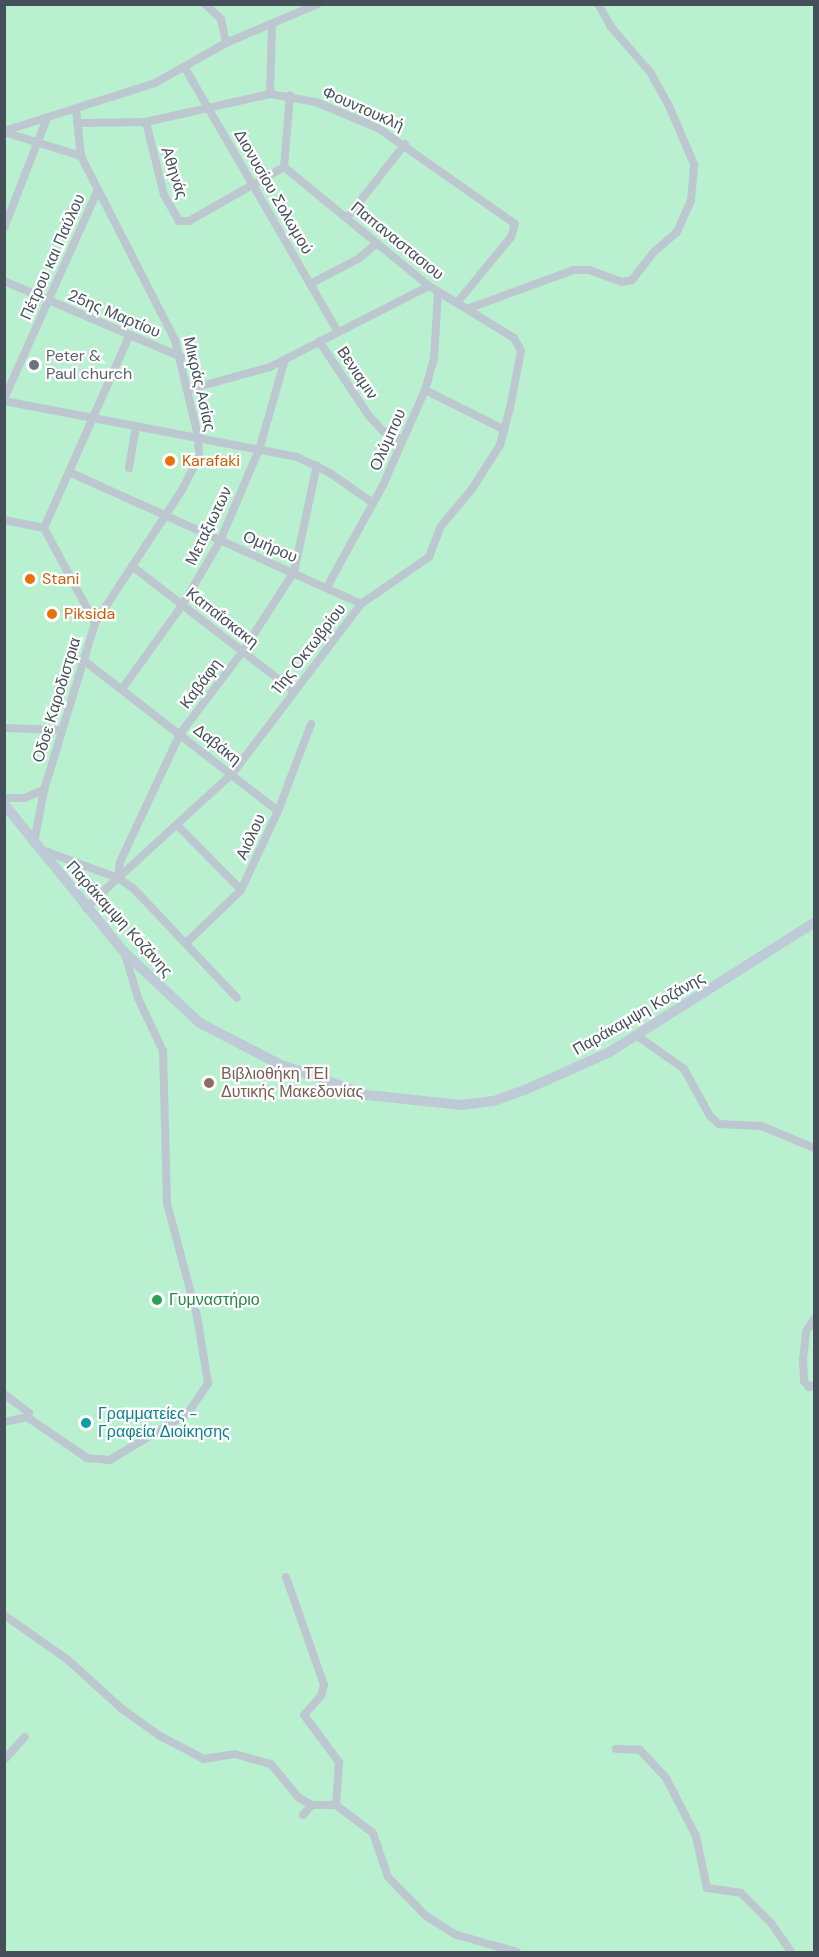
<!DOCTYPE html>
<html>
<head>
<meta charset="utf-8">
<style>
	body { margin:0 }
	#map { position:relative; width:819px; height:1957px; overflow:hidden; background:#f0eded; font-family:"DM Sans",sans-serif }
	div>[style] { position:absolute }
	.green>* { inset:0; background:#b9f0d0; transform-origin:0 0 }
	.street>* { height:8px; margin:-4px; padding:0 4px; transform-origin:4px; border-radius:4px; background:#bdc7d0 }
	.secondary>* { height:10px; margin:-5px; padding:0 5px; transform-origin:5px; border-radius:5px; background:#bfcad7 }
	.dots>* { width:16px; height:16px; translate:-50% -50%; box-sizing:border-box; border:3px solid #fff; border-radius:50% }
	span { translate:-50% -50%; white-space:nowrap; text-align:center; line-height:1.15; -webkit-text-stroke:4.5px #fff; paint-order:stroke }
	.street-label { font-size:16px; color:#45505b }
	.worship-label { font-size:16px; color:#5b616d }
	.left { translate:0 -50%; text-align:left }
	.food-label { font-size:16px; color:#c56008 }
	.education-label { font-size:16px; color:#785e54 }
	.leisure-label { font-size:16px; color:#27864d }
	.culture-label { font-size:16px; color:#0d838f }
	.frame { position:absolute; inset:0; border:6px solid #45505b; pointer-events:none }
</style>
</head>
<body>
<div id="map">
	<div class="green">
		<div style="left:5px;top:5px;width:809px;height:1947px"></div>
	</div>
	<div class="street">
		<div style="left:205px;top:4px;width:22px;rotate:43deg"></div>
		<div style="left:221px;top:19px;width:25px;rotate:78deg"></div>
		<div style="left:185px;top:68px;width:303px;rotate:59.9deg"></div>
		<div style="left:270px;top:94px;width:69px;rotate:-88.3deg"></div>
		<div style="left:146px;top:122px;width:75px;rotate:76.1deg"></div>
		<div style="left:164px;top:195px;width:30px;rotate:60deg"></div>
		<div style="left:179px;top:221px;width:10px"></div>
		<div style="left:189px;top:221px;width:109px;rotate:-29.6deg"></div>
		<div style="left:77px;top:123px;width:69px;rotate:-0.8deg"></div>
		<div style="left:146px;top:122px;width:127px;rotate:-12.7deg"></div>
		<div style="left:270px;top:94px;width:47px;rotate:9.9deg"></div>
		<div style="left:316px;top:102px;width:67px;rotate:22.8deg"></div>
		<div style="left:378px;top:128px;width:167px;rotate:35deg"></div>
		<div style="left:515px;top:224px;width:14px;rotate:107deg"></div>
		<div style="left:511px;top:237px;width:85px;rotate:129.3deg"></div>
		<div style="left:4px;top:131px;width:158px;rotate:-17.6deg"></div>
		<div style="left:155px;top:83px;width:81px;rotate:-29.4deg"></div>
		<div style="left:226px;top:43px;width:100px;rotate:-23deg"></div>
		<div style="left:4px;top:132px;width:81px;rotate:17.3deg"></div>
		<div style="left:284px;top:167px;width:72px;rotate:-85.2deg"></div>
		<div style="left:347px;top:218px;width:94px;rotate:-51.9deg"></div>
		<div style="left:4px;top:228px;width:118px;rotate:-68.6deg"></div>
		<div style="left:4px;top:281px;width:193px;rotate:23.2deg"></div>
		<div style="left:310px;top:284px;width:54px;rotate:-27.5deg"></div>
		<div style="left:358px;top:259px;width:25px;rotate:-40deg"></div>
		<div style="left:470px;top:308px;width:111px;rotate:-20.1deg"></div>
		<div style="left:574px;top:270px;width:15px"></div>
		<div style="left:589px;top:270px;width:35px;rotate:20deg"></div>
		<div style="left:622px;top:282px;width:10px;rotate:-11deg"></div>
		<div style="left:632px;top:280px;width:37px;rotate:-52deg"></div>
		<div style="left:655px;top:251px;width:29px;rotate:-41deg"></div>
		<div style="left:677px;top:232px;width:34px;rotate:-66deg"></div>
		<div style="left:691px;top:201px;width:37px;rotate:-85deg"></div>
		<div style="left:694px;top:164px;width:63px;rotate:-113.3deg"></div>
		<div style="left:669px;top:106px;width:39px;rotate:-119deg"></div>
		<div style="left:650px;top:72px;width:60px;rotate:-130.9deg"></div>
		<div style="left:611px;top:27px;width:26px;rotate:-119deg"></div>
		<div style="left:319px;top:341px;width:90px;rotate:56.3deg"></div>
		<div style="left:369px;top:416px;width:21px;rotate:47deg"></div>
		<div style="left:383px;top:431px;width:21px;rotate:25deg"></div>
		<div style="left:187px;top:390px;width:86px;rotate:-15.5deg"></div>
		<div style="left:270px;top:367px;width:178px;rotate:-27deg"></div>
		<div style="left:425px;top:390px;width:89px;rotate:26.6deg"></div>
		<div style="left:4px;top:399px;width:227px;rotate:-65.8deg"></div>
		<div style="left:4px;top:401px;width:298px;rotate:10.8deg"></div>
		<div style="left:297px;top:457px;width:37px;rotate:26deg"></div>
		<div style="left:330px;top:473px;width:52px;rotate:34.9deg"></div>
		<div style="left:129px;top:468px;width:43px;rotate:-80.5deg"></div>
		<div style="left:69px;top:472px;width:320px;rotate:24.3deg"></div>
		<div style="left:4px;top:520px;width:41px;rotate:11.3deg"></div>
		<div style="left:44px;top:528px;width:210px;rotate:-66.1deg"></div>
		<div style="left:44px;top:528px;width:108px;rotate:61.8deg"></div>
		<div style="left:132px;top:566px;width:205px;rotate:37.7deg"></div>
		<div style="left:327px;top:587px;width:116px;rotate:-61.2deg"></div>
		<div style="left:383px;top:485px;width:104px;rotate:-66.1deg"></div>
		<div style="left:425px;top:390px;width:32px;rotate:-74deg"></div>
		<div style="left:434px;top:359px;width:67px;rotate:-86.6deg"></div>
		<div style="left:82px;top:659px;width:248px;rotate:37.8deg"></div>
		<div style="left:122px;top:689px;width:105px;rotate:-54.3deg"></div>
		<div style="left:183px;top:604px;width:73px;rotate:-59.6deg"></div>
		<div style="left:220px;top:541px;width:102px;rotate:-66.9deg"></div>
		<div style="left:260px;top:447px;width:91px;rotate:-74.1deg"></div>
		<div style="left:4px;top:728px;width:57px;rotate:2deg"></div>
		<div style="left:4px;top:798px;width:20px"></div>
		<div style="left:24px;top:798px;width:22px;rotate:-22deg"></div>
		<div style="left:177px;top:825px;width:91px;rotate:45.4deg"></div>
		<div style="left:34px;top:843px;width:54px;rotate:-79.3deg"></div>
		<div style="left:44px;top:790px;width:175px;rotate:-73deg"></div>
		<div style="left:95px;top:623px;width:159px;rotate:-56.8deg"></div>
		<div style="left:182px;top:490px;width:38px;rotate:-63deg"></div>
		<div style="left:199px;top:456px;width:20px;rotate:-93deg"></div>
		<div style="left:198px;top:436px;width:99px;rotate:-103.5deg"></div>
		<div style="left:175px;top:340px;width:207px;rotate:-117.1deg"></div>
		<div style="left:81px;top:156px;width:47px;rotate:-96.1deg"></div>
		<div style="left:42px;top:850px;width:81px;rotate:20.2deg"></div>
		<div style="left:118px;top:878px;width:18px;rotate:34deg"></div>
		<div style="left:133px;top:888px;width:151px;rotate:46.6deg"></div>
		<div style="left:118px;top:878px;width:154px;rotate:-42.4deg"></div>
		<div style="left:232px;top:774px;width:213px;rotate:-52.8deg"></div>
		<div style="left:361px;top:604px;width:83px;rotate:-34.7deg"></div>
		<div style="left:429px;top:557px;width:33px;rotate:-69deg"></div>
		<div style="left:441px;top:526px;width:48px;rotate:-50deg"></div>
		<div style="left:472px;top:489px;width:52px;rotate:-57.5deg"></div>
		<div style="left:500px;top:445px;width:38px;rotate:-75deg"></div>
		<div style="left:510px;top:408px;width:58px;rotate:-79.1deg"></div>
		<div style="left:521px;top:351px;width:15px;rotate:-118deg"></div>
		<div style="left:514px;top:338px;width:100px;rotate:-148.5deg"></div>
		<div style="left:429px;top:286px;width:188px;rotate:-140.6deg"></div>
		<div style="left:86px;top:908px;width:44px;rotate:-43.2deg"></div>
		<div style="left:118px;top:878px;width:16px;rotate:-83deg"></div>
		<div style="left:120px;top:862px;width:141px;rotate:-64.9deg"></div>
		<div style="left:180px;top:734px;width:104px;rotate:-52.8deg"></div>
		<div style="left:243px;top:651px;width:94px;rotate:-57.2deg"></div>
		<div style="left:294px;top:572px;width:109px;rotate:-77.9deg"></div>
		<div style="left:186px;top:943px;width:76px;rotate:-43.9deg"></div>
		<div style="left:241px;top:890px;width:87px;rotate:-64.9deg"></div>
		<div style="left:278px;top:811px;width:93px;rotate:-69.2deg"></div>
		<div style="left:636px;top:1035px;width:59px;rotate:35.3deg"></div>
		<div style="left:684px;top:1069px;width:54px;rotate:61deg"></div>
		<div style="left:710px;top:1116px;width:12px;rotate:42deg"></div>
		<div style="left:719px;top:1124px;width:42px;rotate:2.7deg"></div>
		<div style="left:761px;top:1126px;width:57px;rotate:22.5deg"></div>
		<div style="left:814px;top:1319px;width:15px;rotate:122deg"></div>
		<div style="left:806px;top:1332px;width:28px;rotate:96deg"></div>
		<div style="left:803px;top:1360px;width:21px;rotate:87deg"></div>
		<div style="left:804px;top:1381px;width:8px;rotate:50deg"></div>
		<div style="left:809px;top:1387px;width:5px;rotate:-22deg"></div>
		<div style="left:4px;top:1394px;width:31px;rotate:37deg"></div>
		<div style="left:29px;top:1413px;width:4px;rotate:117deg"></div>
		<div style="left:4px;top:1422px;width:24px;rotate:-12deg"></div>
		<div style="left:27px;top:1417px;width:73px;rotate:34.3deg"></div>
		<div style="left:87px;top:1458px;width:23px;rotate:5deg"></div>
		<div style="left:110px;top:1460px;width:91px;rotate:-31.1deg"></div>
		<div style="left:188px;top:1413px;width:36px;rotate:-56deg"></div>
		<div style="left:208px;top:1383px;width:68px;rotate:-99.3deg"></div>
		<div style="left:197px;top:1316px;width:117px;rotate:-104.9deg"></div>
		<div style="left:167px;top:1203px;width:152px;rotate:-91.5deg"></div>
		<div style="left:163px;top:1051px;width:59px;rotate:-115.3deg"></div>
		<div style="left:138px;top:998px;width:46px;rotate:-106.5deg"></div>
		<div style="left:286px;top:1577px;width:114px;rotate:70.6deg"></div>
		<div style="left:324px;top:1685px;width:11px;rotate:105deg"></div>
		<div style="left:321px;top:1696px;width:25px;rotate:132deg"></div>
		<div style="left:304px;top:1715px;width:59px;rotate:53.3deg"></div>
		<div style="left:339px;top:1762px;width:43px;rotate:94deg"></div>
		<div style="left:4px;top:1615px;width:78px;rotate:35.1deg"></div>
		<div style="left:68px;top:1660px;width:73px;rotate:42.2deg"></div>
		<div style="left:122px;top:1709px;width:47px;rotate:35.4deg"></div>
		<div style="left:160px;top:1736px;width:50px;rotate:27.6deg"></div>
		<div style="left:204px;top:1759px;width:31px;rotate:-9deg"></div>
		<div style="left:235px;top:1754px;width:37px;rotate:16deg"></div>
		<div style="left:271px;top:1764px;width:44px;rotate:50.5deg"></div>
		<div style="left:299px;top:1798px;width:15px;rotate:28deg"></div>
		<div style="left:312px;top:1805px;width:24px"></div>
		<div style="left:336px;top:1805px;width:46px;rotate:37.1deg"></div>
		<div style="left:373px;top:1833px;width:46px;rotate:71.2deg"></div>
		<div style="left:388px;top:1877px;width:54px;rotate:45.7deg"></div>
		<div style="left:426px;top:1916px;width:36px;rotate:32deg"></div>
		<div style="left:457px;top:1935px;width:62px;rotate:15.8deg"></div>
		<div style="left:616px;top:1749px;width:24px;rotate:2deg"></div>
		<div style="left:640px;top:1750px;width:38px;rotate:47deg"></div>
		<div style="left:666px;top:1778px;width:65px;rotate:62.7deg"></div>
		<div style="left:696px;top:1836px;width:53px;rotate:78.1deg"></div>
		<div style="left:707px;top:1888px;width:34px;rotate:8deg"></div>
		<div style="left:741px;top:1893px;width:42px;rotate:45deg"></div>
		<div style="left:771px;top:1923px;width:35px;rotate:55deg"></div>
		<div style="left:4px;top:1760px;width:31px;rotate:-48deg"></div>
		<div style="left:303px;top:1815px;width:13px;rotate:-48deg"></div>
	</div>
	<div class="secondary">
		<div style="left:4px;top:804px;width:191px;rotate:51deg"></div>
		<div style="left:124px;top:952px;width:104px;rotate:43.1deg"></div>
		<div style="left:200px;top:1023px;width:89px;rotate:27.4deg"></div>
		<div style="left:279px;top:1064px;width:93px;rotate:19.4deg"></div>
		<div style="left:367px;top:1095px;width:95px;rotate:6.1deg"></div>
		<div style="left:461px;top:1105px;width:33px;rotate:-7deg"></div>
		<div style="left:494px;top:1101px;width:35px;rotate:-20deg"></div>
		<div style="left:527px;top:1089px;width:89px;rotate:-24deg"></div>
		<div style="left:608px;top:1053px;width:244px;rotate:-32.3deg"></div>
	</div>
	<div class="dots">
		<div style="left:34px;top:365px;background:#6b7280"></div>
		<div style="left:170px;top:461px;background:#e8710a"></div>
		<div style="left:30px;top:579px;background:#e8710a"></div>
		<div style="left:52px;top:614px;background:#e8710a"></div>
		<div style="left:209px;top:1083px;background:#8d6e63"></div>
		<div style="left:157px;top:1300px;background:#2e9e5b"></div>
		<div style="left:86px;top:1423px;background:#0f9aa8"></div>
	</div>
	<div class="street-label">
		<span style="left:363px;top:109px;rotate:24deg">Φουντουκλή</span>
		<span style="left:174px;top:173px;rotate:72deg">Αθηνάς</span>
		<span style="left:273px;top:192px;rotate:60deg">Διονυσίου Σολωμού</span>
		<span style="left:397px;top:241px;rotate:39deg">Παπαναστασιου</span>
		<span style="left:53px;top:257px;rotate:-66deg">Πέτρου και Παύλου</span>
		<span style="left:114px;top:314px;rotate:23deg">25ης Μαρτίου</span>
		<span style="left:357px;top:373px;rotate:56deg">Βενιαμιν</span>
		<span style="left:199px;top:384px;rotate:77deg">Μικράς Ασίας</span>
		<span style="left:388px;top:440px;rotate:-66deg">Ολύμπου</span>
		<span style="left:209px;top:526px;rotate:-64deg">Μεταξιωτων</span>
		<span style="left:270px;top:547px;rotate:23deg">Ομήρου</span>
		<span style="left:222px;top:618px;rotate:38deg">Καπαΐσκακη</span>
		<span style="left:309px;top:649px;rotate:-52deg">11ης Οκτωβρίου</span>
		<span style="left:201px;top:684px;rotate:-53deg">Καβάφη</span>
		<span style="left:57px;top:700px;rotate:-73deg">Oδοε Καροδιστρια</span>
		<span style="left:217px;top:745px;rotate:38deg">Δαβάκη</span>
		<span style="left:251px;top:837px;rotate:-65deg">Αιόλου</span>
		<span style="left:119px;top:919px;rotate:48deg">Παράκαμψη Κοζάνης</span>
		<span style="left:639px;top:1014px;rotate:-30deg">Παράκαμψη Κοζάνης</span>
	</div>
	<div class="worship-label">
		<span class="left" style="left:46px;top:365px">Peter &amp;<br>Paul church</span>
	</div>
	<div class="food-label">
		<span class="left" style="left:182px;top:461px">Karafaki</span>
		<span class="left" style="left:42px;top:579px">Stani</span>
		<span class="left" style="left:64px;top:614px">Piksida</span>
	</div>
	<div class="education-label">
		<span class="left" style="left:221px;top:1083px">Βιβλιοθήκη ΤΕΙ<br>Δυτικής Μακεδονίας</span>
	</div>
	<div class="leisure-label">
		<span class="left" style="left:169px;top:1300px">Γυμναστήριο</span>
	</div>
	<div class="culture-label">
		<span class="left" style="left:98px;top:1423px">Γραμματείες -<br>Γραφεία Διοίκησης</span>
	</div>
	<div class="frame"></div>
</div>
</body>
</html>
